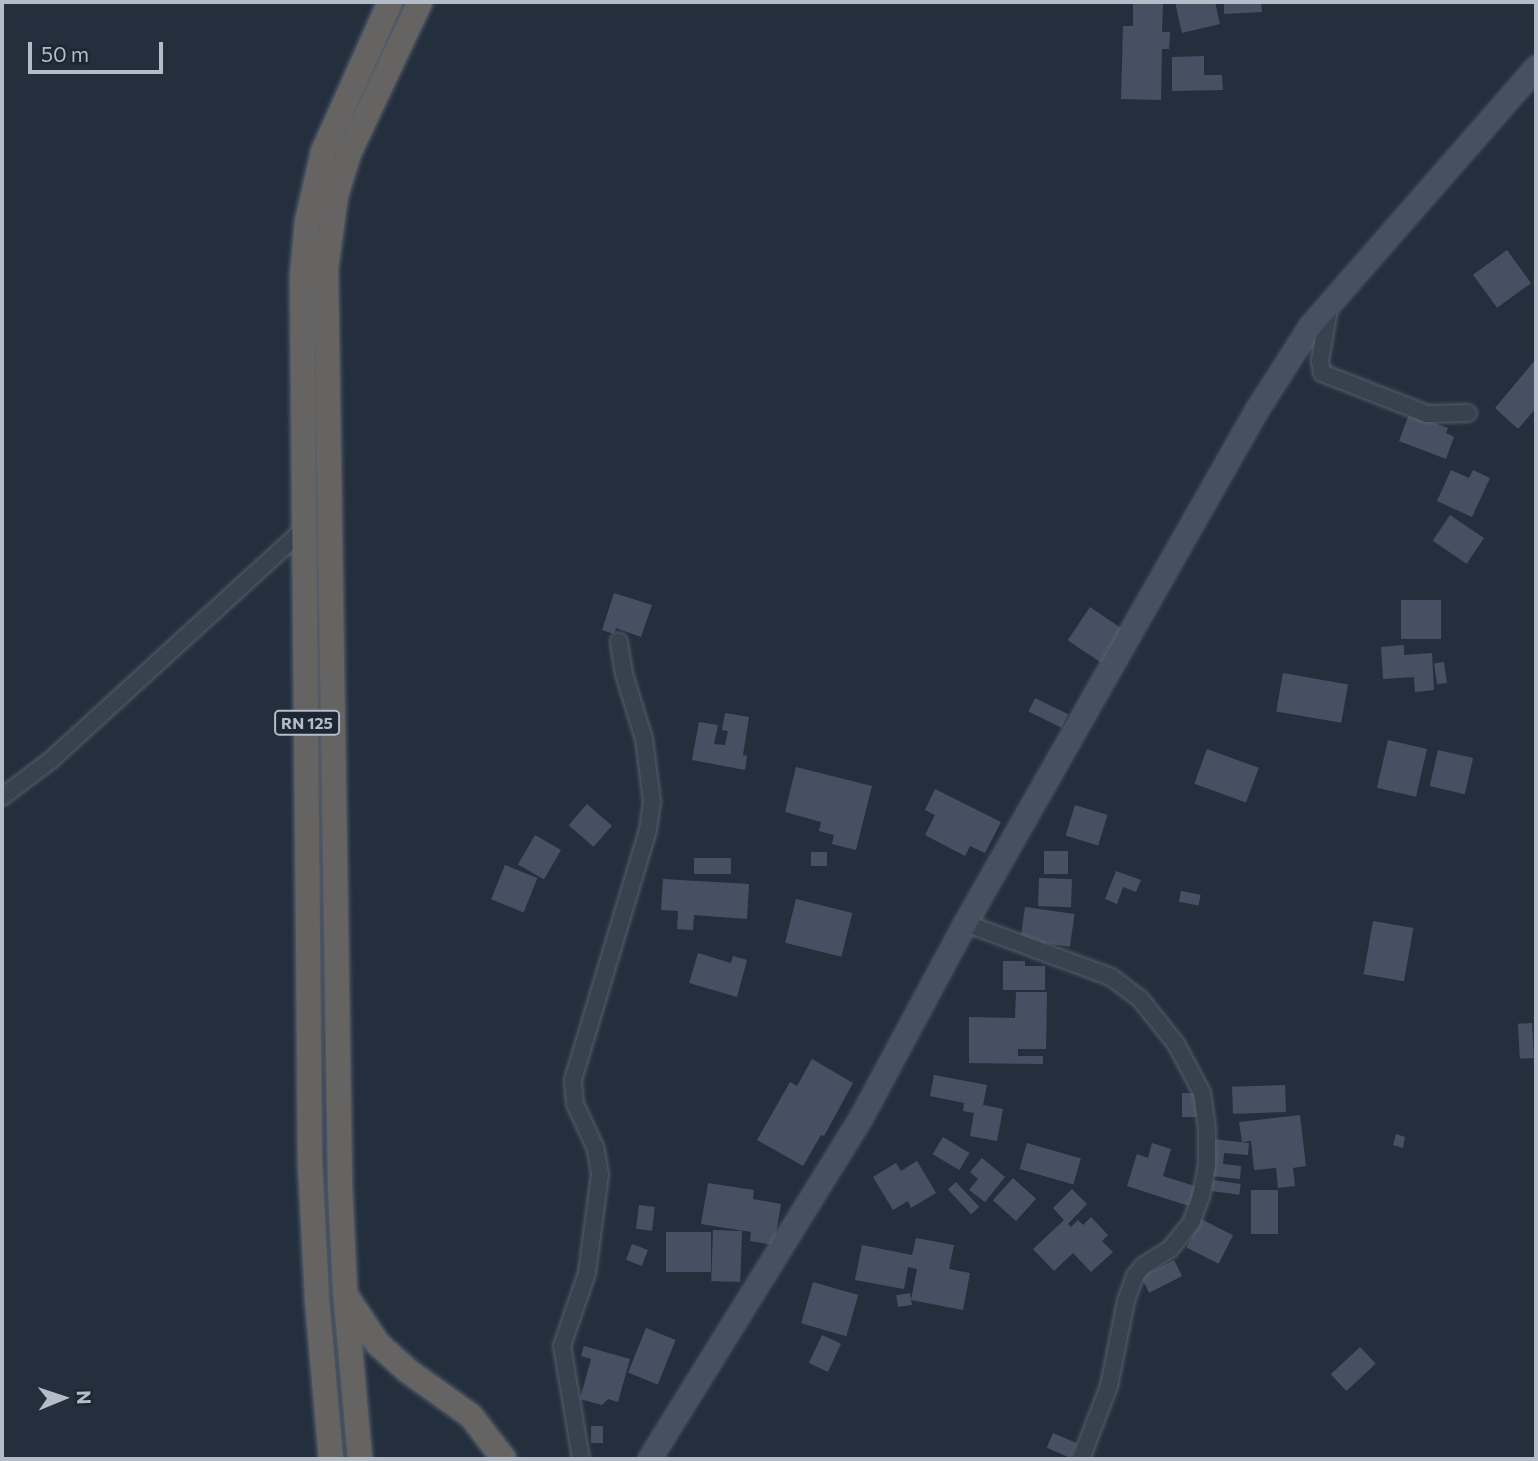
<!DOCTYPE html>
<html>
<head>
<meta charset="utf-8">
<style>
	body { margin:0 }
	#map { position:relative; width:1538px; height:1461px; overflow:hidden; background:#242f3e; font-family:Commissioner,sans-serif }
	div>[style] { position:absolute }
	.building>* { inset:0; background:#455162; transform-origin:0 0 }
	.roads { filter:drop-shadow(0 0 2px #565f6c) drop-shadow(0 0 2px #565f6c) }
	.minor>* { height:16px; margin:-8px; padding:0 8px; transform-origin:8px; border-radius:8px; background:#38414e }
	.secondary>* { height:21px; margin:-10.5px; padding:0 10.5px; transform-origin:10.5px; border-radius:10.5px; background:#465061 }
	.trunk>* { height:24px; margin:-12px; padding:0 12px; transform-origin:12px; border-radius:12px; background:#656462 }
	span { translate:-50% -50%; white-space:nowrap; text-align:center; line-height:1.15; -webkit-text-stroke:6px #1d2633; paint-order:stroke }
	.shield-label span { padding:2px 5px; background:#1d2633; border:2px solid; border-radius:5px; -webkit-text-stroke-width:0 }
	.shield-label { font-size:16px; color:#b4bcc9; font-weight:700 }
	.frame { position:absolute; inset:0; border:4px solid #b4bcc9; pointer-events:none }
	.north { position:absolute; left:28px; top:1363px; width:70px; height:70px; -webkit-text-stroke:5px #1d2633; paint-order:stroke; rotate:88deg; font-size:19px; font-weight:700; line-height:28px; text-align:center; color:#b4bcc9 }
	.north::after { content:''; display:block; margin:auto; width:24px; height:32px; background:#b4bcc9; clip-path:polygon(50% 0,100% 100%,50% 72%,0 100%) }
	.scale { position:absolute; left:28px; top:42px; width:135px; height:32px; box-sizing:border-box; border:4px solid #b4bcc9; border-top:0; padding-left:9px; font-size:21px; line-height:24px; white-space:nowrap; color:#b4bcc9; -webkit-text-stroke:5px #1d2633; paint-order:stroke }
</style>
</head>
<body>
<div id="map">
	<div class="building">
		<div style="clip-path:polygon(1175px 2px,1215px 2px,1220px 24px,1182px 33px)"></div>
		<div style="clip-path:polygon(1224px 2px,1261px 2px,1262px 12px,1224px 14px)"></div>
		<div style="clip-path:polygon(1133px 4px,1163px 4px,1162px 32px,1170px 32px,1169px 49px,1162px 49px,1161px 100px,1121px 99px,1123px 26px,1133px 26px)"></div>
		<div style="clip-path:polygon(1204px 56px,1204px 75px,1222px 75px,1223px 90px,1172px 91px,1172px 57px)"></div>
		<div style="left:1507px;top:250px;width:41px;height:42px;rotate:54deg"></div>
		<div style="clip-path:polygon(1536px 359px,1536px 408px,1518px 429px,1495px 408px)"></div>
		<div style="clip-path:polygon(1409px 414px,1448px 428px,1446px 433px,1454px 437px,1446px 459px,1399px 441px)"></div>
		<div style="clip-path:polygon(1451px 470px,1469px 478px,1473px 470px,1490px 478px,1472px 517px,1437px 501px)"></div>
		<div style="left:1450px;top:515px;width:41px;height:31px;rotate:34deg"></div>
		<div style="clip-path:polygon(614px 593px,652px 605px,641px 637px,616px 628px,614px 634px,602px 630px)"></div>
		<div style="left:1401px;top:600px;width:40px;height:39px"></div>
		<div style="left:1090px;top:607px;width:41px;height:40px;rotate:34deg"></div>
		<div style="clip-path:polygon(1404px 645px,1404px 655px,1432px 653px,1434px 690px,1415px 692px,1414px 677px,1383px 679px,1381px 647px)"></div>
		<div style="left:1444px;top:662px;width:21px;height:10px;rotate:82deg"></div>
		<div style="left:1283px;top:673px;width:66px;height:39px;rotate:10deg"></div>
		<div style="left:1035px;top:698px;width:37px;height:15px;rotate:26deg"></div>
		<div style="clip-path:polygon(725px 713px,749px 717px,743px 755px,747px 756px,745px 770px,692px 760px,699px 722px,718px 725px,714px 744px,725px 745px,728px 731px,722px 730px)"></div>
		<div style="left:1388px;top:740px;width:40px;height:49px;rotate:13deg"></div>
		<div style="left:1207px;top:749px;width:55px;height:37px;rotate:20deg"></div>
		<div style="left:1438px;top:750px;width:36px;height:37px;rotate:13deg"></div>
		<div style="clip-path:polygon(796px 767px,872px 786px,856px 850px,832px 844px,834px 835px,819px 831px,821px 822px,785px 812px)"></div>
		<div style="clip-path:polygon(935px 789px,1001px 822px,985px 853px,970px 846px,965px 856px,925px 835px,935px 815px,925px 810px)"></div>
		<div style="left:587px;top:804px;width:33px;height:28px;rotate:41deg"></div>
		<div style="left:1075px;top:805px;width:34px;height:32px;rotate:17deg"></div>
		<div style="left:535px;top:835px;width:30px;height:34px;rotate:30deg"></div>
		<div style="left:1044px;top:851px;width:24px;height:23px"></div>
		<div style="left:811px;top:852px;width:16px;height:14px"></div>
		<div style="left:694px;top:858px;width:37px;height:16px"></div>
		<div style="left:505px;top:865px;width:35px;height:37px;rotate:22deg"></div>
		<div style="clip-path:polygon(1116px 871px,1141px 880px,1136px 892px,1123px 887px,1117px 904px,1105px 899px)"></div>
		<div style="left:1039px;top:878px;width:33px;height:28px;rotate:2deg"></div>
		<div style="clip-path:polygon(663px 879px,749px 884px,747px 919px,694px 915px,693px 930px,677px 929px,678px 911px,661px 910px)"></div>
		<div style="left:1181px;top:891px;width:20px;height:11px;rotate:11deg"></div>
		<div style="left:796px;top:899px;width:58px;height:45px;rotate:14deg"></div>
		<div style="left:1025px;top:907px;width:50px;height:33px;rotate:8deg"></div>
		<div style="left:1373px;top:921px;width:41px;height:54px;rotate:10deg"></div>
		<div style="clip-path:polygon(698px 953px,731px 963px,733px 956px,747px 960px,737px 997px,689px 983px)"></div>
		<div style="clip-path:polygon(1003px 961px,1025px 961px,1025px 966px,1045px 966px,1045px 990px,1003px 990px)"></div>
		<div style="clip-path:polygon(1016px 992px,1047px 992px,1046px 1049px,1018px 1049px,1018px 1056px,1043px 1056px,1043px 1064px,969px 1063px,969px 1017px,1015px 1018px)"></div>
		<div style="left:1532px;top:1023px;width:35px;height:14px;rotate:87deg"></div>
		<div style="clip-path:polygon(812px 1059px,853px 1083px,824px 1136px,821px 1135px,803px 1166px,757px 1140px,790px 1082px,797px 1086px)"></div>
		<div style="clip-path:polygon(934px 1075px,987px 1085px,983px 1105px,1003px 1109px,997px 1141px,970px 1136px,974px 1113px,963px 1111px,964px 1103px,930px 1096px)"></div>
		<div style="left:1285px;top:1085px;width:27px;height:53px;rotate:88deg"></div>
		<div style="left:1182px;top:1093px;width:18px;height:24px"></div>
		<div style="clip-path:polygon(1300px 1115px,1306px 1166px,1293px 1168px,1295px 1186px,1278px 1188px,1276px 1168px,1254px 1170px,1251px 1141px,1242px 1142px,1239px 1122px)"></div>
		<div style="clip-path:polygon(1396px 1134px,1405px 1137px,1403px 1148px,1393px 1145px)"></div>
		<div style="left:943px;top:1137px;width:31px;height:20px;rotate:31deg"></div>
		<div style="clip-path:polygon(1213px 1139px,1249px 1143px,1248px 1155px,1224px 1153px,1223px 1164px,1241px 1166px,1240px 1179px,1210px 1176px)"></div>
		<div style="left:1027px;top:1143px;width:56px;height:27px;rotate:16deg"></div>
		<div style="clip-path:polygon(1152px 1143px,1171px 1149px,1163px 1176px,1198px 1187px,1192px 1207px,1127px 1186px,1137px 1154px,1148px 1158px)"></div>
		<div style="clip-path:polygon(982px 1158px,1005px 1177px,985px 1202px,969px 1190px,978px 1179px,970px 1172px)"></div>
		<div style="clip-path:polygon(917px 1161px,936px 1193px,911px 1208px,908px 1201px,893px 1210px,873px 1177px,896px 1163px,901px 1171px)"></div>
		<div style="left:1013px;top:1178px;width:31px;height:30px;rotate:42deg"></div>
		<div style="left:1213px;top:1180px;width:28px;height:11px;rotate:8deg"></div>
		<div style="left:956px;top:1182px;width:34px;height:11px;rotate:47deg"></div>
		<div style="clip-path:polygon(708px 1183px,754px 1190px,753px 1199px,781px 1204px,774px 1245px,750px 1241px,751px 1232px,701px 1224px)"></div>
		<div style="clip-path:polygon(1072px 1189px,1087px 1204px,1068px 1224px,1071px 1227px,1078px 1220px,1083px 1225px,1091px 1217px,1108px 1235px,1102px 1241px,1113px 1252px,1091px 1272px,1073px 1253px,1054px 1271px,1033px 1249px,1064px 1220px,1053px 1208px)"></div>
		<div style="left:1251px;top:1190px;width:27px;height:44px"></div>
		<div style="left:639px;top:1205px;width:16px;height:24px;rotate:7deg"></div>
		<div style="left:1201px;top:1219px;width:36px;height:32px;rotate:27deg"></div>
		<div style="left:713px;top:1230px;width:29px;height:51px;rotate:2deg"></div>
		<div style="left:666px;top:1232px;width:45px;height:40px"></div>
		<div style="clip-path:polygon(916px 1238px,954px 1245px,949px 1269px,970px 1273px,963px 1310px,911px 1300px,917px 1269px,908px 1267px,904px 1289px,855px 1280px,862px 1245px,912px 1255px)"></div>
		<div style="left:632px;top:1244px;width:17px;height:17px;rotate:21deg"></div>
		<div style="left:1174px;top:1260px;width:18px;height:37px;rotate:63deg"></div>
		<div style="left:813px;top:1282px;width:47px;height:43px;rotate:16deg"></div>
		<div style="left:910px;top:1293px;width:12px;height:14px;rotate:81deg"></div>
		<div style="left:646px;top:1328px;width:32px;height:48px;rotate:22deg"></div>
		<div style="left:822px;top:1335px;width:21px;height:31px;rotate:25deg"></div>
		<div style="clip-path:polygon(584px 1346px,630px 1359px,618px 1402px,608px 1399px,602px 1405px,580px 1399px,591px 1359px,581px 1356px)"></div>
		<div style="left:1360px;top:1347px;width:23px;height:40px;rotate:47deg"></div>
		<div style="left:591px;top:1426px;width:12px;height:17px"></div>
		<div style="left:1053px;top:1433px;width:26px;height:16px;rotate:23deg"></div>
	</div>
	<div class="roads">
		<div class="minor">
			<div style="left:1330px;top:303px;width:59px;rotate:99.8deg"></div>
			<div style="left:1320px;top:361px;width:12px;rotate:81deg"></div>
			<div style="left:1322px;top:373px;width:113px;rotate:21.3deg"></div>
			<div style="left:1427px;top:414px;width:41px;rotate:-1.4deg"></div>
			<div style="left:2px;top:797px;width:61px;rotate:-37.1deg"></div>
			<div style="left:51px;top:760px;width:347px;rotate:-42.4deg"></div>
			<div style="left:965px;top:923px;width:156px;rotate:20.3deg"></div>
			<div style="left:1111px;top:977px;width:38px;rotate:37deg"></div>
			<div style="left:1141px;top:1000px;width:56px;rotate:51.5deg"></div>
			<div style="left:1176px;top:1044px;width:55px;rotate:62deg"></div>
			<div style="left:1202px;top:1093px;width:37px;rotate:82deg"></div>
			<div style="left:1207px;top:1130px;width:35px;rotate:90deg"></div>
			<div style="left:1207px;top:1165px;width:32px;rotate:101deg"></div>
			<div style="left:1201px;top:1196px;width:29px;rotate:110deg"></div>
			<div style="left:1191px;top:1223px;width:33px;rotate:129deg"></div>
			<div style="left:1170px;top:1249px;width:32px;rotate:148deg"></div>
			<div style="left:1143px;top:1266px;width:13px;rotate:129deg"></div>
			<div style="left:1135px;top:1276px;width:27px;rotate:110deg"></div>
			<div style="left:1126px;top:1301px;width:87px;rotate:101.3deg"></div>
			<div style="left:1109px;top:1386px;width:78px;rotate:111deg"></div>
			<div style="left:581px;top:1459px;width:115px;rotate:-99.5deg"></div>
			<div style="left:562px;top:1346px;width:77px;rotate:-71.1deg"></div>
			<div style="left:587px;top:1273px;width:100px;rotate:-82.5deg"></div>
			<div style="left:600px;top:1174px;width:27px;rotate:-100deg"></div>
			<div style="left:595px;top:1147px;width:47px;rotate:-114.9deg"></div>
			<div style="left:575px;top:1104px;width:24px;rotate:-95deg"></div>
			<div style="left:573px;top:1080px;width:261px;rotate:-73.3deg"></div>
			<div style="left:648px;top:830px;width:28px;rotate:-82deg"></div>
			<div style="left:652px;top:802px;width:64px;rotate:-97.2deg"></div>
			<div style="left:644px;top:739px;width:68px;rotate:-107.1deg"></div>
			<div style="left:624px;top:674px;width:33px;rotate:-99deg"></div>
		</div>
		<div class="secondary">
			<div style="left:649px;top:1459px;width:402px;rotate:-58.2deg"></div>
			<div style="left:861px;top:1117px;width:220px;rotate:-61.8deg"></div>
			<div style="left:965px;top:923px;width:591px;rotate:-60.4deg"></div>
			<div style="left:1257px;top:409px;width:98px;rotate:-57.4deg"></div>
			<div style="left:1310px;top:326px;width:344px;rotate:-48.9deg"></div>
		</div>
		<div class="trunk">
			<div style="left:348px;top:1299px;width:54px;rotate:56.3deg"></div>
			<div style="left:378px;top:1344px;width:40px;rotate:42deg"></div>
			<div style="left:408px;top:1371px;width:77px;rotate:35.5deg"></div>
			<div style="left:471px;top:1416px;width:54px;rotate:52.5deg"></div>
			<div style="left:331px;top:1459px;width:161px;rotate:-95deg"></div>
			<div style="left:317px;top:1299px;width:140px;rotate:-92.9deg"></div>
			<div style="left:310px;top:1159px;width:882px;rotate:-90.52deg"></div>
			<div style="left:302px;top:277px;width:55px;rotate:-84.8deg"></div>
			<div style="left:307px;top:222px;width:72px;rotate:-77.1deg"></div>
			<div style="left:323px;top:152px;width:164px;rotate:-65.9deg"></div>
			<div style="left:360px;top:1459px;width:168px;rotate:-95.1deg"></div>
			<div style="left:345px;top:1292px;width:108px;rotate:-92.7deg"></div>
			<div style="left:340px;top:1184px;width:916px;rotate:-90.88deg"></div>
			<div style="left:326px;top:268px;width:74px;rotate:-82.2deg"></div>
			<div style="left:336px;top:195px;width:44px;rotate:-72.8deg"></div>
			<div style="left:349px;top:153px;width:167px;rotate:-64.8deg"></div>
		</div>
	</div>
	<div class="shield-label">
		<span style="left:307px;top:723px">RN 125</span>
	</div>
	<div class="frame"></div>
	<div class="north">N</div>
	<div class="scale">50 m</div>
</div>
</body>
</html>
